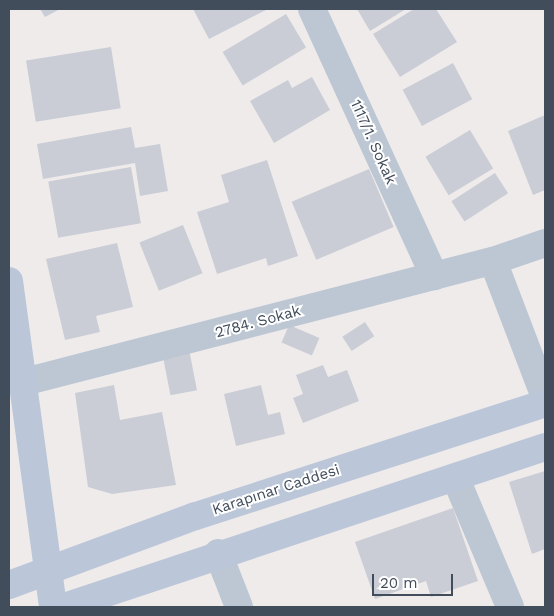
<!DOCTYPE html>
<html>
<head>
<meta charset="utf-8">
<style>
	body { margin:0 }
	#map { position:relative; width:554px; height:616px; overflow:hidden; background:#efebeb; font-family:"Work Sans",sans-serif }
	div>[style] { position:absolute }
	.building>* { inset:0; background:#cacdd5; transform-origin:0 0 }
	.street>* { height:28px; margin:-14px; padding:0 14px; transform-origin:14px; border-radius:14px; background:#bdc7d3 }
	.secondary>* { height:28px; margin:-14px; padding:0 14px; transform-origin:14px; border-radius:14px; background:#bbc7d8 }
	span { translate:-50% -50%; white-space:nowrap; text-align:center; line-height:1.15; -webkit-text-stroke:4px #fff; paint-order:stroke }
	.street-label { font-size:15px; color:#424d5b }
	.frame { position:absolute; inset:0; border:10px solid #424d5b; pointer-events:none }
	.scale { position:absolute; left:372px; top:574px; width:81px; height:22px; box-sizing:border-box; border:2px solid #424d5b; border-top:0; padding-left:6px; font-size:15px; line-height:18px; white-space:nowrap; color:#424d5b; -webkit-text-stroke:4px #fff; paint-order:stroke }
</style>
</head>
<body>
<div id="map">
	<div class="building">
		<div style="clip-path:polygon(40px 9px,60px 9px,45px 17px)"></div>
		<div style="clip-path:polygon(193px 9px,268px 9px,209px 39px)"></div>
		<div style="clip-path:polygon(357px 9px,406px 9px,370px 31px)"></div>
		<div style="clip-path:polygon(414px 9px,436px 9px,457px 42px,400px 77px,373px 34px)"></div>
		<div style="left:286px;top:14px;width:39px;height:74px;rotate:59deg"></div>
		<div style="left:111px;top:47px;width:62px;height:86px;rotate:81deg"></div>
		<div style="left:453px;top:63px;width:41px;height:57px;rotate:62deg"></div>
		<div style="clip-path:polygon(312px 77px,330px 110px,274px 143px,250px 101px,288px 80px,292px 88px)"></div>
		<div style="clip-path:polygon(545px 115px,545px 190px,533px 195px,508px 131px)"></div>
		<div style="clip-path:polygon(131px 127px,135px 148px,160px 144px,168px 191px,140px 196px,135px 163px,43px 179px,37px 144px)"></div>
		<div style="left:470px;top:130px;width:45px;height:52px;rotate:59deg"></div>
		<div style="clip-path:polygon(267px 160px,298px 256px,268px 266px,266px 258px,217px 274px,197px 212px,229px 202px,221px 175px)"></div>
		<div style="left:131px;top:167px;width:57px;height:84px;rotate:80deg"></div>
		<div style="left:369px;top:169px;width:63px;height:84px;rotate:67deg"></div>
		<div style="left:495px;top:173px;width:24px;height:52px;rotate:57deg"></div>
		<div style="left:183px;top:225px;width:52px;height:47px;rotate:68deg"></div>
		<div style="clip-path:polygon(117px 243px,133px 307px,96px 316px,100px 332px,65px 340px,46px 259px)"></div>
		<div style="left:365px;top:322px;width:17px;height:27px;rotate:57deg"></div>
		<div style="left:289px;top:325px;width:33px;height:19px;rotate:23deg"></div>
		<div style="left:188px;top:344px;width:47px;height:27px;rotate:79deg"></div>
		<div style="clip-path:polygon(323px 365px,328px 377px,347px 370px,359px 401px,303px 423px,293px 398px,303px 394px,296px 375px)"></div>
		<div style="clip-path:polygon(114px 385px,120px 420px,162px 412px,176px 485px,112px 494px,88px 487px,75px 393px)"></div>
		<div style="clip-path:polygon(261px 385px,268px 415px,280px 412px,285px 434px,236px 446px,224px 394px)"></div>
		<div style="clip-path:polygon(545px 471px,545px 549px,532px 554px,509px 482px)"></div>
		<div style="clip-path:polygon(453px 508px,478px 581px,431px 597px,426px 581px,375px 599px,355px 542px)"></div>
	</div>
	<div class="street">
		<div style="left:312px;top:9px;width:294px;rotate:65.4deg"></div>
		<div style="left:493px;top:261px;width:146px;rotate:69.1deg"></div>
		<div style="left:24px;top:382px;width:484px;rotate:-14.5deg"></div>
		<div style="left:493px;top:261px;width:55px;rotate:-19.1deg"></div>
		<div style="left:456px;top:479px;width:139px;rotate:67.1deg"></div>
		<div style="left:218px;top:553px;width:58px;rotate:68.7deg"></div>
	</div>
	<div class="secondary">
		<div style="left:9px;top:281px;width:329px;rotate:82.3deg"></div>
		<div style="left:9px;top:585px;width:199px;rotate:-20.3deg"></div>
		<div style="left:196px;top:516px;width:367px;rotate:-17.9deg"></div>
		<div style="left:64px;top:607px;width:507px;rotate:-18.4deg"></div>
	</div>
	<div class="street-label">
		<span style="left:373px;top:142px;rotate:66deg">1117/1. Sokak</span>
		<span style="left:258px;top:322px;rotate:-15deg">2784. Sokak</span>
		<span style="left:276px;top:490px;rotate:-18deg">Karapınar Caddesi</span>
	</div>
	<div class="frame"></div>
	<div class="scale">20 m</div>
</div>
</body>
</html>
